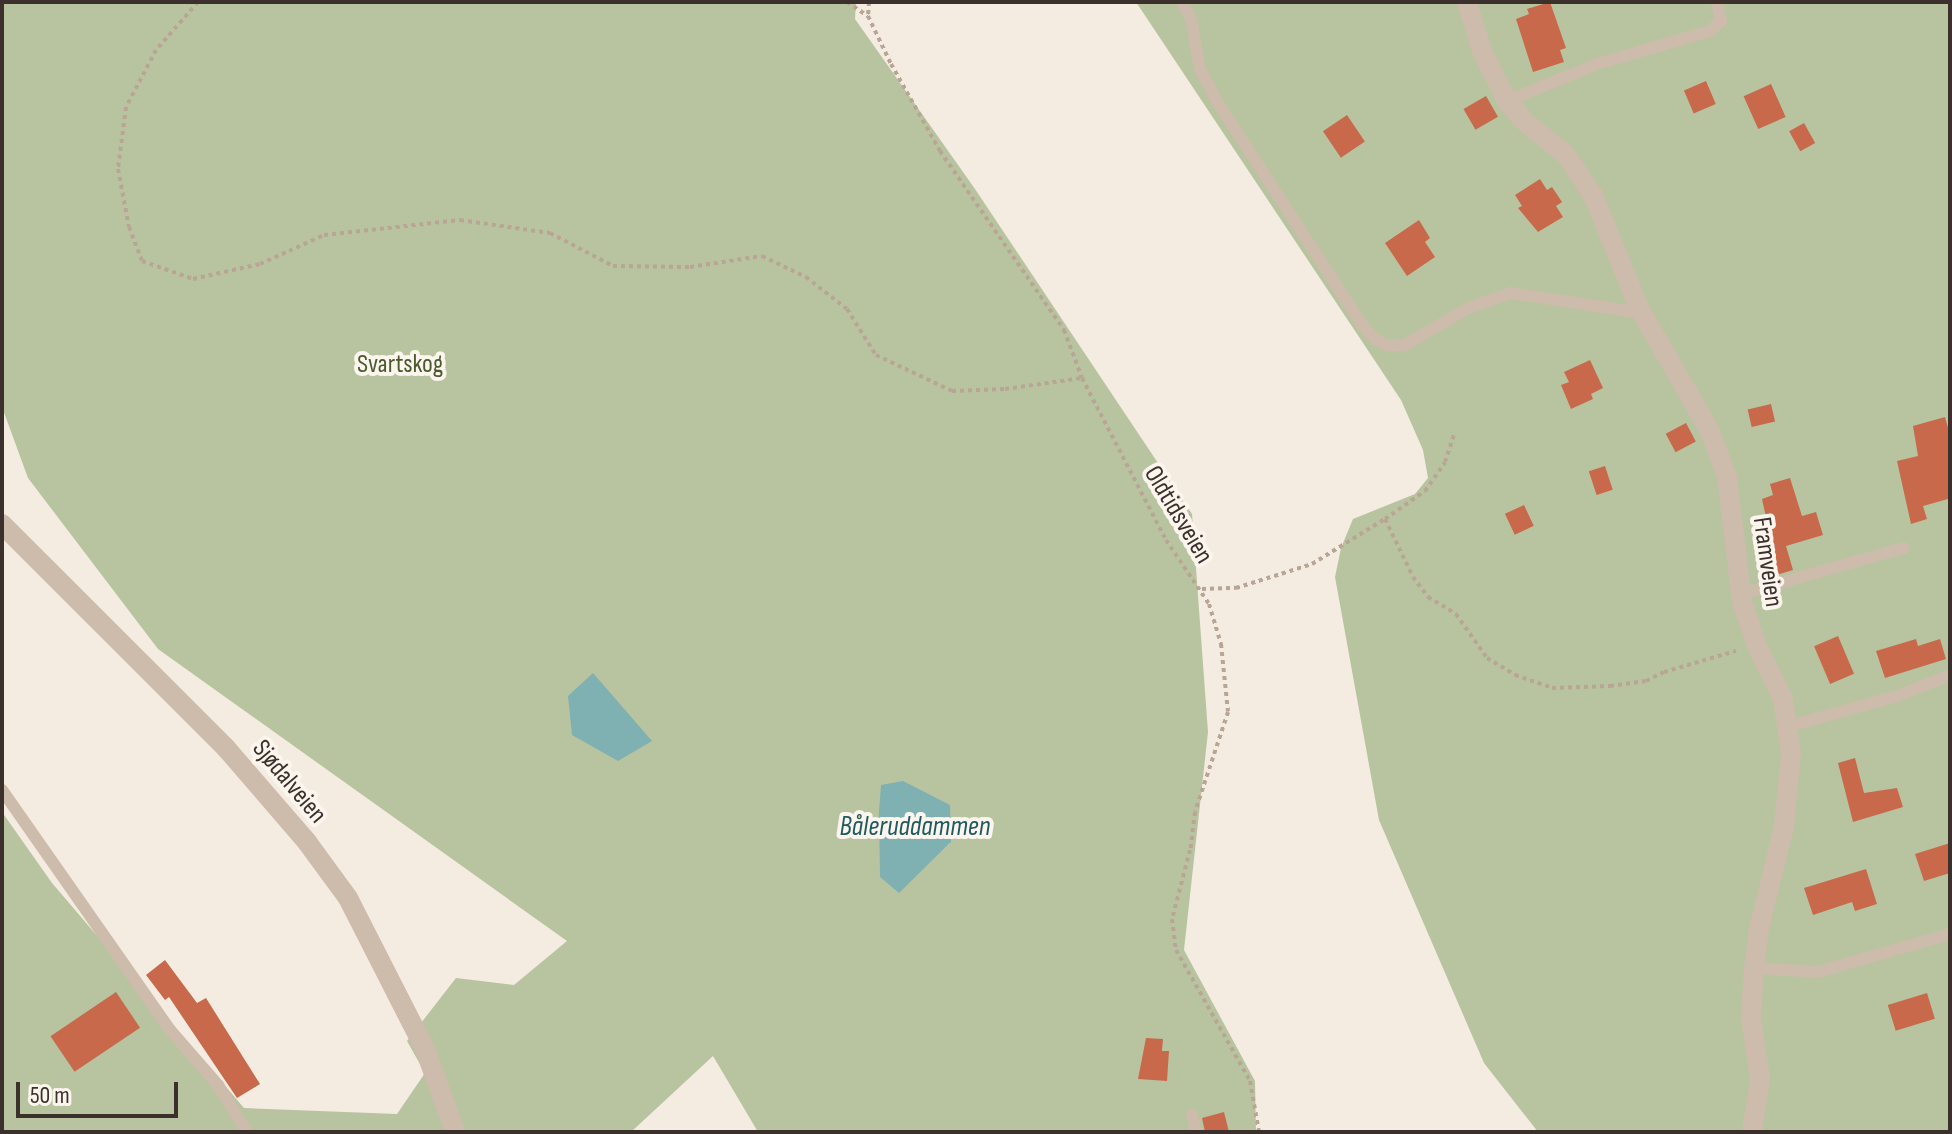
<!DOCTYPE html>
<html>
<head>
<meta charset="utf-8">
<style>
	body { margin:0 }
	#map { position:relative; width:1952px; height:1134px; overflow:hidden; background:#f4ebe1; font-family:"Sofia Sans Condensed",sans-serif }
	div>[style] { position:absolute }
	.green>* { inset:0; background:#b8c4a0 }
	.water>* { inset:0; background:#7fb0b2 }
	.building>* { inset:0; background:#c8694b; transform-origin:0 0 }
	.path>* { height:4px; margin-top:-2px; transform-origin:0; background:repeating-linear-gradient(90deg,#b9a596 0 4px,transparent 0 8px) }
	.lane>* { height:12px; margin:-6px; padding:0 6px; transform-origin:6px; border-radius:6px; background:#cdbbac }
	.street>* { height:20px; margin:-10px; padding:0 10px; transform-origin:10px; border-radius:10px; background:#cdbbac }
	span { translate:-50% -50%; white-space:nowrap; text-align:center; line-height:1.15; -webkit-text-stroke:8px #fbf5ee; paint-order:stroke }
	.park-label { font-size:26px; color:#4a5a2e }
	.street-label { font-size:26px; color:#3b302b }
	.water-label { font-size:28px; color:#1f5a5e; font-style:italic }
	.frame { position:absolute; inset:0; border:4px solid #3b302b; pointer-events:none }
	.scale { position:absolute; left:16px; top:1082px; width:162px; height:36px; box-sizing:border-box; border:4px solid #3b302b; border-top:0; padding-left:10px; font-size:24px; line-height:28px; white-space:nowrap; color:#3b302b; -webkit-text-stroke:6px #fbf5ee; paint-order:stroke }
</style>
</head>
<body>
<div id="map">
	<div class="green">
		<div style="clip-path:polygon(evenodd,2px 2px,856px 2px,855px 19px,975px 189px,1192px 514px,1208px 732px,1184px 950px,1255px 1081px,1256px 1132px,758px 1132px,713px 1056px,631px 1132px,2px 1132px,2px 812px,52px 883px,244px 1108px,397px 1114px,425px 1073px,407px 1041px,456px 978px,514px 985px,567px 941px,158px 649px,28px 478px,2px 407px,2px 2px,949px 805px,950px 843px,899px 892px,949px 805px)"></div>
		<div style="clip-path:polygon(1136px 2px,1950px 2px,1950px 1132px,1538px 1132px,1484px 1063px,1379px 820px,1335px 577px,1341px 548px,1353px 519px,1415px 494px,1428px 478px,1423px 450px,1401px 400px)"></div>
	</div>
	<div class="water">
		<div style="clip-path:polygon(593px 673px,652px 741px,618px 761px,572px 735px,568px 696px)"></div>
		<div style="clip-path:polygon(903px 781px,950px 805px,951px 842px,899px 893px,880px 877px,879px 812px,881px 785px)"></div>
	</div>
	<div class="building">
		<div style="clip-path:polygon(1550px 2px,1566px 48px,1560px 50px,1564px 62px,1533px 72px,1516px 19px,1529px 14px,1527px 9px)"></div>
		<div style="left:1706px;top:81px;width:25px;height:24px;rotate:67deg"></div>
		<div style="left:1771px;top:84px;width:36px;height:30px;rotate:66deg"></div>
		<div style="left:1486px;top:96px;width:24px;height:26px;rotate:60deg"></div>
		<div style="left:1347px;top:115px;width:32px;height:29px;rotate:56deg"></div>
		<div style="left:1804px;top:123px;width:23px;height:17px;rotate:61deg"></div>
		<div style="clip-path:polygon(1540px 179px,1547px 190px,1552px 187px,1562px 202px,1556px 206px,1563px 217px,1538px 232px,1518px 208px,1522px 206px,1515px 195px)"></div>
		<div style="clip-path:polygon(1419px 220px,1430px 238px,1425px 242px,1435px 257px,1407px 276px,1385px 243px)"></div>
		<div style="clip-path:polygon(1590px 360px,1603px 388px,1591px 394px,1593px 399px,1571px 409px,1561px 385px,1569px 382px,1564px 372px)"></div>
		<div style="left:1771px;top:404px;width:18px;height:24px;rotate:77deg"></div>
		<div style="clip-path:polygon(1945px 417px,1950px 435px,1950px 494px,1948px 499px,1923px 506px,1927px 519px,1911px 524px,1897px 461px,1918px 456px,1913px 426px)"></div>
		<div style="left:1686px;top:423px;width:21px;height:23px;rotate:62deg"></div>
		<div style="left:1605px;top:466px;width:25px;height:17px;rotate:72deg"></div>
		<div style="clip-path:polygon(1790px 478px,1802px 516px,1816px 512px,1823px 535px,1786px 546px,1793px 570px,1773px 576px,1765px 551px,1773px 549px,1762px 499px,1773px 495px,1770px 484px)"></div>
		<div style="left:1524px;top:505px;width:23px;height:21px;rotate:65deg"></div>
		<div style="left:1838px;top:636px;width:41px;height:26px;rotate:67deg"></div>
		<div style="clip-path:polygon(1916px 639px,1918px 646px,1940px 639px,1946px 659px,1885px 678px,1876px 651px)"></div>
		<div style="clip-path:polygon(1855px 758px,1864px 793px,1897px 788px,1903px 807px,1853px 822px,1838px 763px)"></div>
		<div style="clip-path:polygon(1950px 843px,1950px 873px,1924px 881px,1915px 854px)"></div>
		<div style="clip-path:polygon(1866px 869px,1877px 904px,1855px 911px,1852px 902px,1813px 915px,1804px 888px)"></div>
		<div style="clip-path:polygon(165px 960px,197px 1003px,206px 998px,260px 1084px,237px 1098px,169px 997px,165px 1000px,146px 975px)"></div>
		<div style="left:116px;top:992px;width:43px;height:79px;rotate:56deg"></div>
		<div style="left:1927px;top:993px;width:27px;height:41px;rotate:73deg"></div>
		<div style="clip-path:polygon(1146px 1038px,1163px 1039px,1162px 1051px,1169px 1051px,1167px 1081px,1138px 1079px)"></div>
		<div style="clip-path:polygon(1224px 1112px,1229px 1132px,1205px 1132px,1202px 1118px)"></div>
	</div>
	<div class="path">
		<div style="left:198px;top:2px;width:64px;rotate:131.2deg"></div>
		<div style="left:156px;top:50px;width:64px;rotate:117.8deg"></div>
		<div style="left:126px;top:107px;width:63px;rotate:97.4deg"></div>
		<div style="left:118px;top:169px;width:59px;rotate:79.3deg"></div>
		<div style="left:129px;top:227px;width:36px;rotate:69deg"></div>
		<div style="left:142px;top:261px;width:54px;rotate:19.4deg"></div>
		<div style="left:193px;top:279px;width:69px;rotate:-12.6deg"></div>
		<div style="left:260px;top:264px;width:70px;rotate:-24.4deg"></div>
		<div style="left:324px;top:235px;width:137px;rotate:-6.3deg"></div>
		<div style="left:460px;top:220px;width:91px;rotate:8.2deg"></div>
		<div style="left:550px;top:233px;width:71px;rotate:27.6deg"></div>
		<div style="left:613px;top:266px;width:77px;rotate:0.7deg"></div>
		<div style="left:690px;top:267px;width:73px;rotate:-8.7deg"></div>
		<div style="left:762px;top:256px;width:49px;rotate:25.5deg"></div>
		<div style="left:806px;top:277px;width:52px;rotate:38deg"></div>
		<div style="left:847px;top:309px;width:54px;rotate:57.8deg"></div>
		<div style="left:876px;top:355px;width:84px;rotate:25.3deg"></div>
		<div style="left:952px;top:391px;width:53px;rotate:-2.2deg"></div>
		<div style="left:1005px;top:389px;width:78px;rotate:-8.1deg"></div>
		<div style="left:847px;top:2px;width:25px;rotate:34deg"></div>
		<div style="left:869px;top:2px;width:14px;rotate:94deg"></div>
		<div style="left:868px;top:16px;width:53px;rotate:64.4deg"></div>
		<div style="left:891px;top:64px;width:100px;rotate:60.6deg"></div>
		<div style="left:940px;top:151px;width:218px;rotate:55.3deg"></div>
		<div style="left:1064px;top:330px;width:51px;rotate:69.4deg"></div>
		<div style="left:1082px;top:378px;width:182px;rotate:62.6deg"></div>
		<div style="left:1166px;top:540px;width:77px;rotate:56.1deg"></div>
		<div style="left:1209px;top:604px;width:42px;rotate:73.3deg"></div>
		<div style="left:1221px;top:644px;width:68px;rotate:84.1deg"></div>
		<div style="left:1228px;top:712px;width:105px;rotate:108.3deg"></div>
		<div style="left:1195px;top:812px;width:38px;rotate:97deg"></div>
		<div style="left:1190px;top:850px;width:71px;rotate:104.6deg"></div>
		<div style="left:1172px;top:919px;width:31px;rotate:83deg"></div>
		<div style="left:1176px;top:950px;width:150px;rotate:60.5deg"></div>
		<div style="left:1250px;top:1081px;width:52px;rotate:80deg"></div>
		<div style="left:1385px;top:519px;width:64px;rotate:64.2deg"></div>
		<div style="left:1413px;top:577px;width:25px;rotate:53deg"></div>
		<div style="left:1428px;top:597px;width:33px;rotate:31deg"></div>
		<div style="left:1456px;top:614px;width:54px;rotate:54.8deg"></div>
		<div style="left:1487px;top:658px;width:33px;rotate:31deg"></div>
		<div style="left:1515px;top:675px;width:39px;rotate:19deg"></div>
		<div style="left:1552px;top:688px;width:58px;rotate:-2deg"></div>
		<div style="left:1610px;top:686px;width:36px;rotate:-8deg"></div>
		<div style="left:1646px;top:681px;width:20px;rotate:-27deg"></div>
		<div style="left:1664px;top:672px;width:75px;rotate:-16.3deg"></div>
		<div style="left:1202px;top:589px;width:34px;rotate:-2deg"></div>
		<div style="left:1236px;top:588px;width:80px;rotate:-17.5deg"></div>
		<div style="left:1312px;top:564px;width:86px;rotate:-31.7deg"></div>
		<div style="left:1385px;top:519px;width:49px;rotate:-35deg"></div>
		<div style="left:1425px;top:491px;width:35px;rotate:-55deg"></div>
		<div style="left:1445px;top:462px;width:32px;rotate:-72deg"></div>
	</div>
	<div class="lane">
		<div style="left:1182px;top:2px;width:19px;rotate:62deg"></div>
		<div style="left:1191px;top:19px;width:51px;rotate:79.8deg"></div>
		<div style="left:1200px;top:69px;width:38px;rotate:62deg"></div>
		<div style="left:1218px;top:103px;width:265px;rotate:57deg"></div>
		<div style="left:1362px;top:325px;width:19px;rotate:47deg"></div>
		<div style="left:1375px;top:339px;width:13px;rotate:27deg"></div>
		<div style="left:1387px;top:345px;width:18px"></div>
		<div style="left:1405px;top:345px;width:73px;rotate:-30.4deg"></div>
		<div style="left:1468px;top:308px;width:46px;rotate:-19.2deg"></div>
		<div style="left:1511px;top:293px;width:119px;rotate:8.7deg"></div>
		<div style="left:1629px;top:311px;width:10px;rotate:-17deg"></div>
		<div style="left:1507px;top:101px;width:97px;rotate:-22.3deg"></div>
		<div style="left:1597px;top:64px;width:118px;rotate:-16.3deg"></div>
		<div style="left:1710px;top:31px;width:15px;rotate:-42deg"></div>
		<div style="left:1721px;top:21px;width:19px;rotate:-102deg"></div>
		<div style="left:1741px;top:594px;width:169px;rotate:-15.8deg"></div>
		<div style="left:1790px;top:726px;width:111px;rotate:-15.7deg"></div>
		<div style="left:1897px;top:696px;width:57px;rotate:-21.6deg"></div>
		<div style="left:2px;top:790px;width:293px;rotate:55deg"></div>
		<div style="left:170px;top:1030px;width:73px;rotate:48.9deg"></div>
		<div style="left:218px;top:1085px;width:55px;rotate:58.3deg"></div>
		<div style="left:1754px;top:968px;width:64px;rotate:3.6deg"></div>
		<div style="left:1818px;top:972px;width:137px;rotate:-16.1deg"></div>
		<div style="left:1192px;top:1115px;width:17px;rotate:77deg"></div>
	</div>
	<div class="street">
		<div style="left:1467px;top:2px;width:51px;rotate:73deg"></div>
		<div style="left:1482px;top:51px;width:56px;rotate:63.4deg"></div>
		<div style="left:1507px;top:101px;width:28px;rotate:49deg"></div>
		<div style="left:1525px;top:122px;width:53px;rotate:38.8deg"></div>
		<div style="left:1566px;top:155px;width:48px;rotate:56deg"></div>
		<div style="left:1593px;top:195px;width:122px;rotate:67.8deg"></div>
		<div style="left:1639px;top:308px;width:140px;rotate:60deg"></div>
		<div style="left:1709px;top:429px;width:51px;rotate:69.4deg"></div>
		<div style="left:1727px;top:477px;width:125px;rotate:83.1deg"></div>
		<div style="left:1742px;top:601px;width:47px;rotate:71.6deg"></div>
		<div style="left:1757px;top:646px;width:59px;rotate:63.9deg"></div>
		<div style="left:1783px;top:699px;width:55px;rotate:81.6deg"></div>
		<div style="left:1791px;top:753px;width:74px;rotate:95.4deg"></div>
		<div style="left:1784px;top:827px;width:104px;rotate:103.9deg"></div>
		<div style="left:1759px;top:928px;width:40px;rotate:97.1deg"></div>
		<div style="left:1754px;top:968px;width:50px;rotate:93.4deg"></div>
		<div style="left:1751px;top:1018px;width:62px;rotate:81.6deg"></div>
		<div style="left:1760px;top:1079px;width:54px;rotate:98.6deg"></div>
		<div style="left:2px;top:524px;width:317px;rotate:45deg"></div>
		<div style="left:226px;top:748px;width:124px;rotate:49.2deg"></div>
		<div style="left:307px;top:842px;width:69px;rotate:53.8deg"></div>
		<div style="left:348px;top:898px;width:169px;rotate:63deg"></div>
		<div style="left:425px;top:1049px;width:88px;rotate:70.1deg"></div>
	</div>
	<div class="park-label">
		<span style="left:400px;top:365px">Svartskog</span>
	</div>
	<div class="street-label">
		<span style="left:1178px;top:515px;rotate:59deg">Oldtidsveien</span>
		<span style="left:1767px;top:562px;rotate:82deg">Framveien</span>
		<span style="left:289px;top:782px;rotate:50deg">Sjødalveien</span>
	</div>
	<div class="water-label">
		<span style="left:915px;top:827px">Båleruddammen</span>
	</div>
	<div class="frame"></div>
	<div class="scale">50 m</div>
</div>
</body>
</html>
